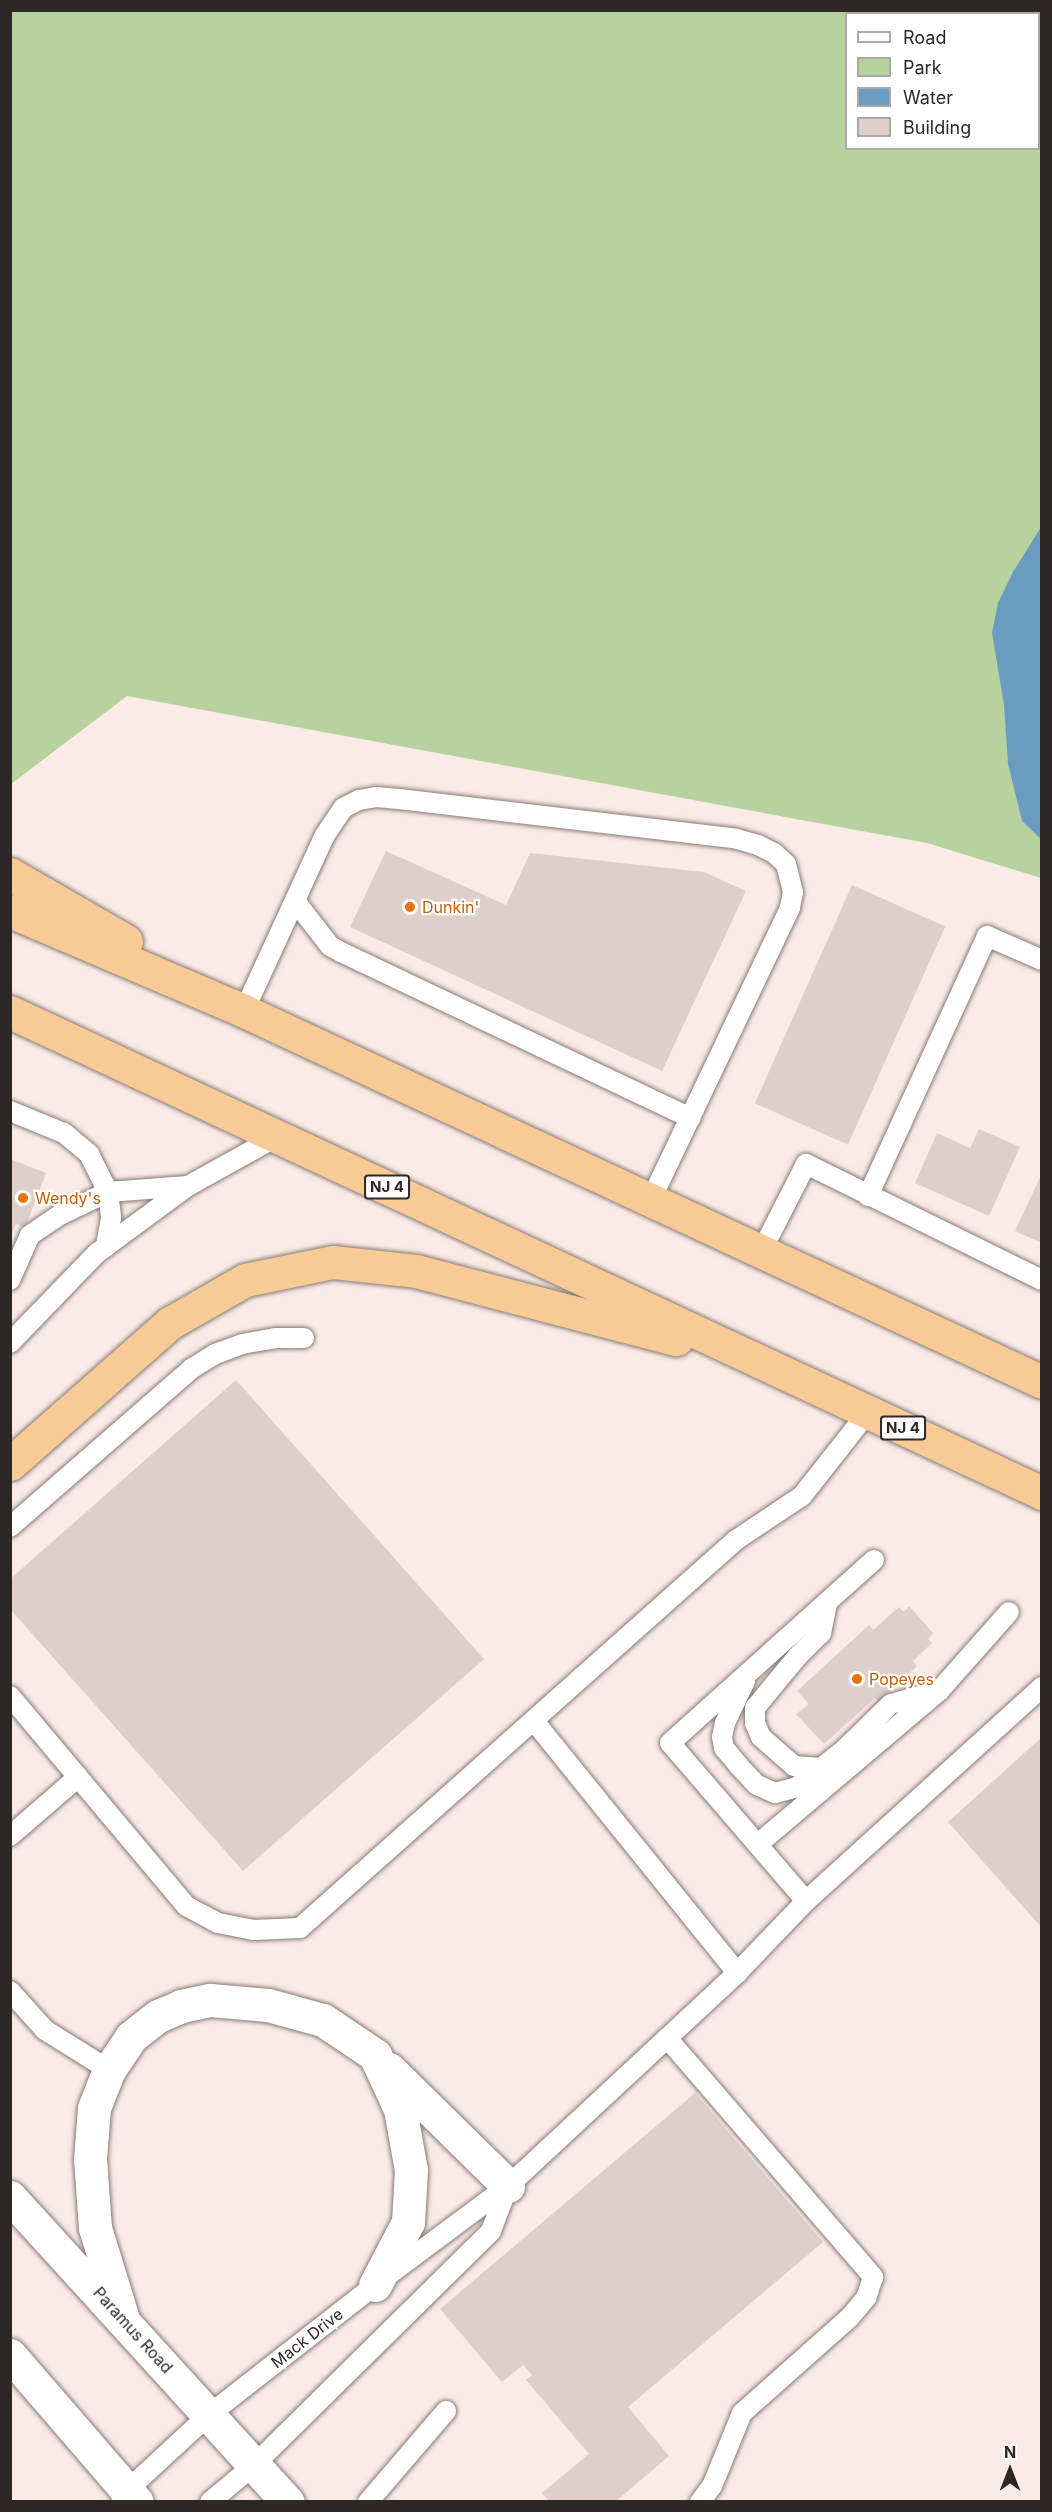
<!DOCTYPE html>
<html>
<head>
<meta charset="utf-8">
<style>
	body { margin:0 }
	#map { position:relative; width:1052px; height:2512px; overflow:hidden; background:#faebe6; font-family:Inter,sans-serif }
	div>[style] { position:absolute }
	.green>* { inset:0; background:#b7d29f }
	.water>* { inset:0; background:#6a9cc2 }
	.building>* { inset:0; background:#decfca; transform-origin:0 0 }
	.roads { filter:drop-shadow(0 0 2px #877a75) drop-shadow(0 0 2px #877a75) }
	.service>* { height:20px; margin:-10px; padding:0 10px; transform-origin:10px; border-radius:10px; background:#fff }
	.secondary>* { height:33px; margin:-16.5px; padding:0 16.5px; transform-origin:16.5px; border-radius:16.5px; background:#fff }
	.trunk>* { height:33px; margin:-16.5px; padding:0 16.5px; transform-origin:16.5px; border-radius:16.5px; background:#f8cb96 }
	.dots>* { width:16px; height:16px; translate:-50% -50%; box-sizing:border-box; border:3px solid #fff; border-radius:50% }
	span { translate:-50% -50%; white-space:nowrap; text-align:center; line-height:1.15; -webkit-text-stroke:4.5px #fff; paint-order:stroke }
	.shield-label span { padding:2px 4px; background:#fff; border:2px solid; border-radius:4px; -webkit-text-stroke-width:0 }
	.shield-label { font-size:15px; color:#2d2725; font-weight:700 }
	.food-label { font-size:16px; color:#c56008 }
	.left { translate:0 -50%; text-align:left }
	.street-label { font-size:16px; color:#2d2725 }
	.frame { position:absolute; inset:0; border:12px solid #2d2725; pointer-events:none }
	.legend { position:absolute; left:845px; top:12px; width:195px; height:138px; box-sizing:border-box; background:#fff; border:2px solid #aba9a8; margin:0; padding:8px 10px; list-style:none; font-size:18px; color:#2d2725 }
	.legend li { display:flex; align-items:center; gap:12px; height:30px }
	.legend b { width:30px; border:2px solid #aba9a8 }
	.north { position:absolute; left:980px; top:2440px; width:60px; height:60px; -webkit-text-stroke:4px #fff; paint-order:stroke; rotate:0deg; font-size:16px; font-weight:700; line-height:24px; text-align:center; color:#2d2725 }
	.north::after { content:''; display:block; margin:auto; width:21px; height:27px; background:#2d2725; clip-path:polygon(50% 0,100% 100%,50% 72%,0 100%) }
</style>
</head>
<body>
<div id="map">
	<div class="green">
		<div style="clip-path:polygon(evenodd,11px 11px,1041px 11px,1041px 878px,927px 843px,127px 696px,11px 784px,11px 11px,846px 14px,1038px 14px,1038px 148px,846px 148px,846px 14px)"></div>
	</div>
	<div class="water">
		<div style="clip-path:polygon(1041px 527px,1041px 839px,1022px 821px,1008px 764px,1004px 705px,992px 633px,998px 603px,1013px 572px)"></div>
	</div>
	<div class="building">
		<div style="clip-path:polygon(386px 851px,506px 905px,530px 853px,704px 872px,746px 891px,662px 1071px,350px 927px)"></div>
		<div style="left:852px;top:885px;width:102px;height:239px;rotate:24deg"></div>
		<div style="clip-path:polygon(979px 1129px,1020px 1147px,989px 1216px,915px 1183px,937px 1133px,970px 1148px)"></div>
		<div style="clip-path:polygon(10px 1159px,46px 1173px,25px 1228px,16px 1224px,10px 1237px)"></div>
		<div style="clip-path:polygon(1042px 1173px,1042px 1243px,1015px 1231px)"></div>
		<div style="clip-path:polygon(236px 1380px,484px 1659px,243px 1871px,10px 1609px,10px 1579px)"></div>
		<div style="clip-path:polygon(909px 1606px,933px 1633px,928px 1639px,932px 1643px,913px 1661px,917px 1666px,879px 1702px,875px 1698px,824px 1744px,796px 1714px,809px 1704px,797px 1691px,869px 1625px,873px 1630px,899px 1607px,904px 1612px)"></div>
		<div style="clip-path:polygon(1042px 1737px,1042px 1928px,948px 1822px)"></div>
		<div style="clip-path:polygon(695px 2093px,823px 2242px,628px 2407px,669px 2456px,615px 2502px,550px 2502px,542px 2493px,589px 2454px,526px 2380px,532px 2375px,523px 2365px,502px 2382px,440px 2309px)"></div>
	</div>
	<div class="roads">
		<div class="service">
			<div style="left:295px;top:901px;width:57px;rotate:52.1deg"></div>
			<div style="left:330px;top:946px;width:13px;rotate:29deg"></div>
			<div style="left:341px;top:952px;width:387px;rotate:25.4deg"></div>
			<div style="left:244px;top:1011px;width:194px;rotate:-65.3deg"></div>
			<div style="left:325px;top:835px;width:32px;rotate:-56deg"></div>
			<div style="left:343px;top:808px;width:18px;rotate:-27deg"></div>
			<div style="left:359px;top:800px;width:17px;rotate:-10deg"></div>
			<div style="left:376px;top:797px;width:23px;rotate:5deg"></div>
			<div style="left:399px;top:799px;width:340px;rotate:6.7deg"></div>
			<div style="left:737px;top:839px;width:22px;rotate:16deg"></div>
			<div style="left:758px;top:845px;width:18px;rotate:27deg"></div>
			<div style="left:774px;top:853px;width:16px;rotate:43deg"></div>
			<div style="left:786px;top:864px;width:29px;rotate:76deg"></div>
			<div style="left:793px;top:892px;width:16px;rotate:101deg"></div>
			<div style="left:790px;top:908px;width:325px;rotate:115.5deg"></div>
			<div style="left:10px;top:1111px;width:58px;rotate:22.2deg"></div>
			<div style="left:64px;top:1133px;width:33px;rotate:40deg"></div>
			<div style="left:89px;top:1154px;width:42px;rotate:63.4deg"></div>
			<div style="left:108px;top:1192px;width:26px;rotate:83deg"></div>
			<div style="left:111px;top:1218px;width:29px;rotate:100deg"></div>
			<div style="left:868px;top:1196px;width:286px;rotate:-65.4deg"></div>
			<div style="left:987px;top:936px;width:60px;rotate:23.6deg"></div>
			<div style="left:761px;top:1252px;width:99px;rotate:-62.9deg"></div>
			<div style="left:806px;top:1164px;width:263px;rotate:26.2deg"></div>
			<div style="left:10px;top:1280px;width:49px;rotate:-66deg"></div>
			<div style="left:30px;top:1235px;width:36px;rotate:-34deg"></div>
			<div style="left:60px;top:1215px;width:53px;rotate:-25.6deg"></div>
			<div style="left:108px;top:1192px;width:80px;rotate:-4.3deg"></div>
			<div style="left:10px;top:1343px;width:125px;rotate:-46deg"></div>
			<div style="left:97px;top:1253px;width:113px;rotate:-36.4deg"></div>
			<div style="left:188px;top:1186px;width:103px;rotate:-29.1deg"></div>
			<div style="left:10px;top:1527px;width:240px;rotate:-41.1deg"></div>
			<div style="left:191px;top:1369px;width:28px;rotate:-32deg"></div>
			<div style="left:215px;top:1354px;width:29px;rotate:-20deg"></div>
			<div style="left:242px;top:1344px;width:34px;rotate:-10deg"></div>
			<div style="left:275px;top:1338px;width:29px"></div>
			<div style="left:827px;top:1603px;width:31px;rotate:101deg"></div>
			<div style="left:821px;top:1633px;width:34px;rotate:135deg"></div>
			<div style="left:797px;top:1657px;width:66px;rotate:129.5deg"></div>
			<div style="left:755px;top:1708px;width:15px;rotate:90deg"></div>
			<div style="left:755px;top:1723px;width:15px;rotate:67deg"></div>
			<div style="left:761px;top:1737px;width:44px;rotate:41.3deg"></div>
			<div style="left:794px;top:1766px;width:27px;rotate:4deg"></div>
			<div style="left:821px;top:1768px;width:31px;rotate:-38deg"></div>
			<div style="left:845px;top:1749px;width:64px;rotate:-44.4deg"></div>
			<div style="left:891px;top:1704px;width:51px;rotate:-15.9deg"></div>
			<div style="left:745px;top:1681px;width:47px;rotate:115.5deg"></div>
			<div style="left:725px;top:1723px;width:14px;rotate:102deg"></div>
			<div style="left:722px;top:1737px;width:11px;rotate:80deg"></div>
			<div style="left:724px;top:1748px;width:23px;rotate:50deg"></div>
			<div style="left:739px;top:1766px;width:26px;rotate:47deg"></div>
			<div style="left:757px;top:1785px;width:20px;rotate:24deg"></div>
			<div style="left:775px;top:1793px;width:23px;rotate:-15deg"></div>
			<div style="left:797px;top:1787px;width:31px;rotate:-38deg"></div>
			<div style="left:10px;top:1696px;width:274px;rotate:50deg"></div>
			<div style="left:186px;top:1906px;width:36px;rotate:28deg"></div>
			<div style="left:218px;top:1923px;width:37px;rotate:11deg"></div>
			<div style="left:254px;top:1930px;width:46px;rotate:-2.5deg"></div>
			<div style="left:300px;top:1928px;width:584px;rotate:-41.67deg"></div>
			<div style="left:736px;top:1540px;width:79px;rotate:-33.7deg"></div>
			<div style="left:802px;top:1496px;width:107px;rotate:-51.8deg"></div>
			<div style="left:534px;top:1721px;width:324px;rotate:51.1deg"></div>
			<div style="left:10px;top:1836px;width:90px;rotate:-40.9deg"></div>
			<div style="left:758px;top:1844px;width:238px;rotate:-40.2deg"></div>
			<div style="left:940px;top:1690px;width:104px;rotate:-48.5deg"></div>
			<div style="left:806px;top:1901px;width:208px;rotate:-130.7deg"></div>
			<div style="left:670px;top:1743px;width:274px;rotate:-41.9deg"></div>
			<div style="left:10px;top:1991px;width:52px;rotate:48.1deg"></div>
			<div style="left:45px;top:2030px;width:75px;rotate:32deg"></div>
			<div style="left:667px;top:2038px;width:316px;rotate:49.2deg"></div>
			<div style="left:873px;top:2277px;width:22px;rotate:108deg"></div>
			<div style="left:866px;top:2298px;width:26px;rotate:130deg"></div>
			<div style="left:849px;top:2318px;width:143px;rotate:138.4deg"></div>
			<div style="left:742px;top:2413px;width:79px;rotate:112.3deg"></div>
			<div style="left:712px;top:2486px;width:20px;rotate:127deg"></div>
			<div style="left:121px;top:2496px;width:121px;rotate:-42.7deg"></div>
			<div style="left:210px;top:2414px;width:209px;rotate:-38deg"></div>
			<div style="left:375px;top:2285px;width:166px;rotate:-36.7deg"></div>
			<div style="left:508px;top:2186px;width:313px;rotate:-42.9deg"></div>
			<div style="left:737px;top:1973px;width:100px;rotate:-46.2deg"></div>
			<div style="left:806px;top:1901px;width:319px;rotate:-42.2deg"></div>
			<div style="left:210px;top:2502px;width:57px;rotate:-40.1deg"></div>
			<div style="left:254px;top:2465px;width:333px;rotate:-44.6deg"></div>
			<div style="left:491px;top:2231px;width:48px;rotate:-69.3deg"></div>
			<div style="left:368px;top:2502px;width:120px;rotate:-49.4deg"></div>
		</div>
		<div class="secondary">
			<div style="left:389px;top:2069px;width:167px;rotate:44.5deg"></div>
			<div style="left:10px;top:2197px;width:413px;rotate:47.7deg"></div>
			<div style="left:123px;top:2319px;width:95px;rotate:-107.1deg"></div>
			<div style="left:95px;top:2228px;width:69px;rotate:-94.1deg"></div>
			<div style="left:90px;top:2159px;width:51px;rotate:-85.5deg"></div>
			<div style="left:94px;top:2108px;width:41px;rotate:-68.5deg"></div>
			<div style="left:109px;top:2070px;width:40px;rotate:-56deg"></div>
			<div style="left:131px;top:2037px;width:34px;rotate:-38deg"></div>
			<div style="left:158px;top:2016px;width:25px;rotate:-23deg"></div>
			<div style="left:181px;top:2006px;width:30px;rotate:-12deg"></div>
			<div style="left:210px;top:2000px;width:58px;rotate:4.9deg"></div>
			<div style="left:268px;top:2005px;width:57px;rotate:15.3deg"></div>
			<div style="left:323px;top:2020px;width:63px;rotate:33.9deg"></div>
			<div style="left:375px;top:2055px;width:60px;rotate:65.2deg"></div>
			<div style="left:400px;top:2109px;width:62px;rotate:79.8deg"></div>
			<div style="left:411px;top:2170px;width:52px;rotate:93.3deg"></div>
			<div style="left:408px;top:2222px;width:71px;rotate:117.6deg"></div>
			<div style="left:10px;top:2355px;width:194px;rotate:49.2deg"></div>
		</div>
		<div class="trunk">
			<div style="left:10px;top:874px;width:134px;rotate:30deg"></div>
			<div style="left:10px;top:911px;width:254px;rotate:23.1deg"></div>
			<div style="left:244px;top:1011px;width:880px;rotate:24.93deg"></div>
			<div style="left:10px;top:1012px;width:1139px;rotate:24.99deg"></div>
			<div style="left:10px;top:1464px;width:213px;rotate:-41.4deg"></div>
			<div style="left:170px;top:1323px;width:86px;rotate:-29.8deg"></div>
			<div style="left:245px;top:1280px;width:90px;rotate:-11.6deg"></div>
			<div style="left:333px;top:1262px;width:83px;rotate:6.2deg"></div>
			<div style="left:416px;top:1271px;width:269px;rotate:14.7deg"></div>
		</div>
	</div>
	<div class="dots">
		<div style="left:410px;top:907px;background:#e8710a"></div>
		<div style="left:23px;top:1198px;background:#e8710a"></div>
		<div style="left:857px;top:1679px;background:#e8710a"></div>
	</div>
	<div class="shield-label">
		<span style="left:387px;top:1187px">NJ 4</span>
		<span style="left:903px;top:1428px">NJ 4</span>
	</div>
	<div class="food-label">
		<span class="left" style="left:422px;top:907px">Dunkin'</span>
		<span class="left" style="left:35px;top:1198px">Wendy's</span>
		<span class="left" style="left:869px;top:1679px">Popeyes</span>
	</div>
	<div class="street-label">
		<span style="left:133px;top:2330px;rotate:48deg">Paramus Road</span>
		<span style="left:307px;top:2338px;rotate:-38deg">Mack Drive</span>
	</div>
	<div class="frame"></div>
	<ul class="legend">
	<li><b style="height:8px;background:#fff"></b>Road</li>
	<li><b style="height:16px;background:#b7d29f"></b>Park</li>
	<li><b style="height:16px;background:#6a9cc2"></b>Water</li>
	<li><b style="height:16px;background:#decfca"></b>Building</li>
	</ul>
	<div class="north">N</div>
</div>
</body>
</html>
